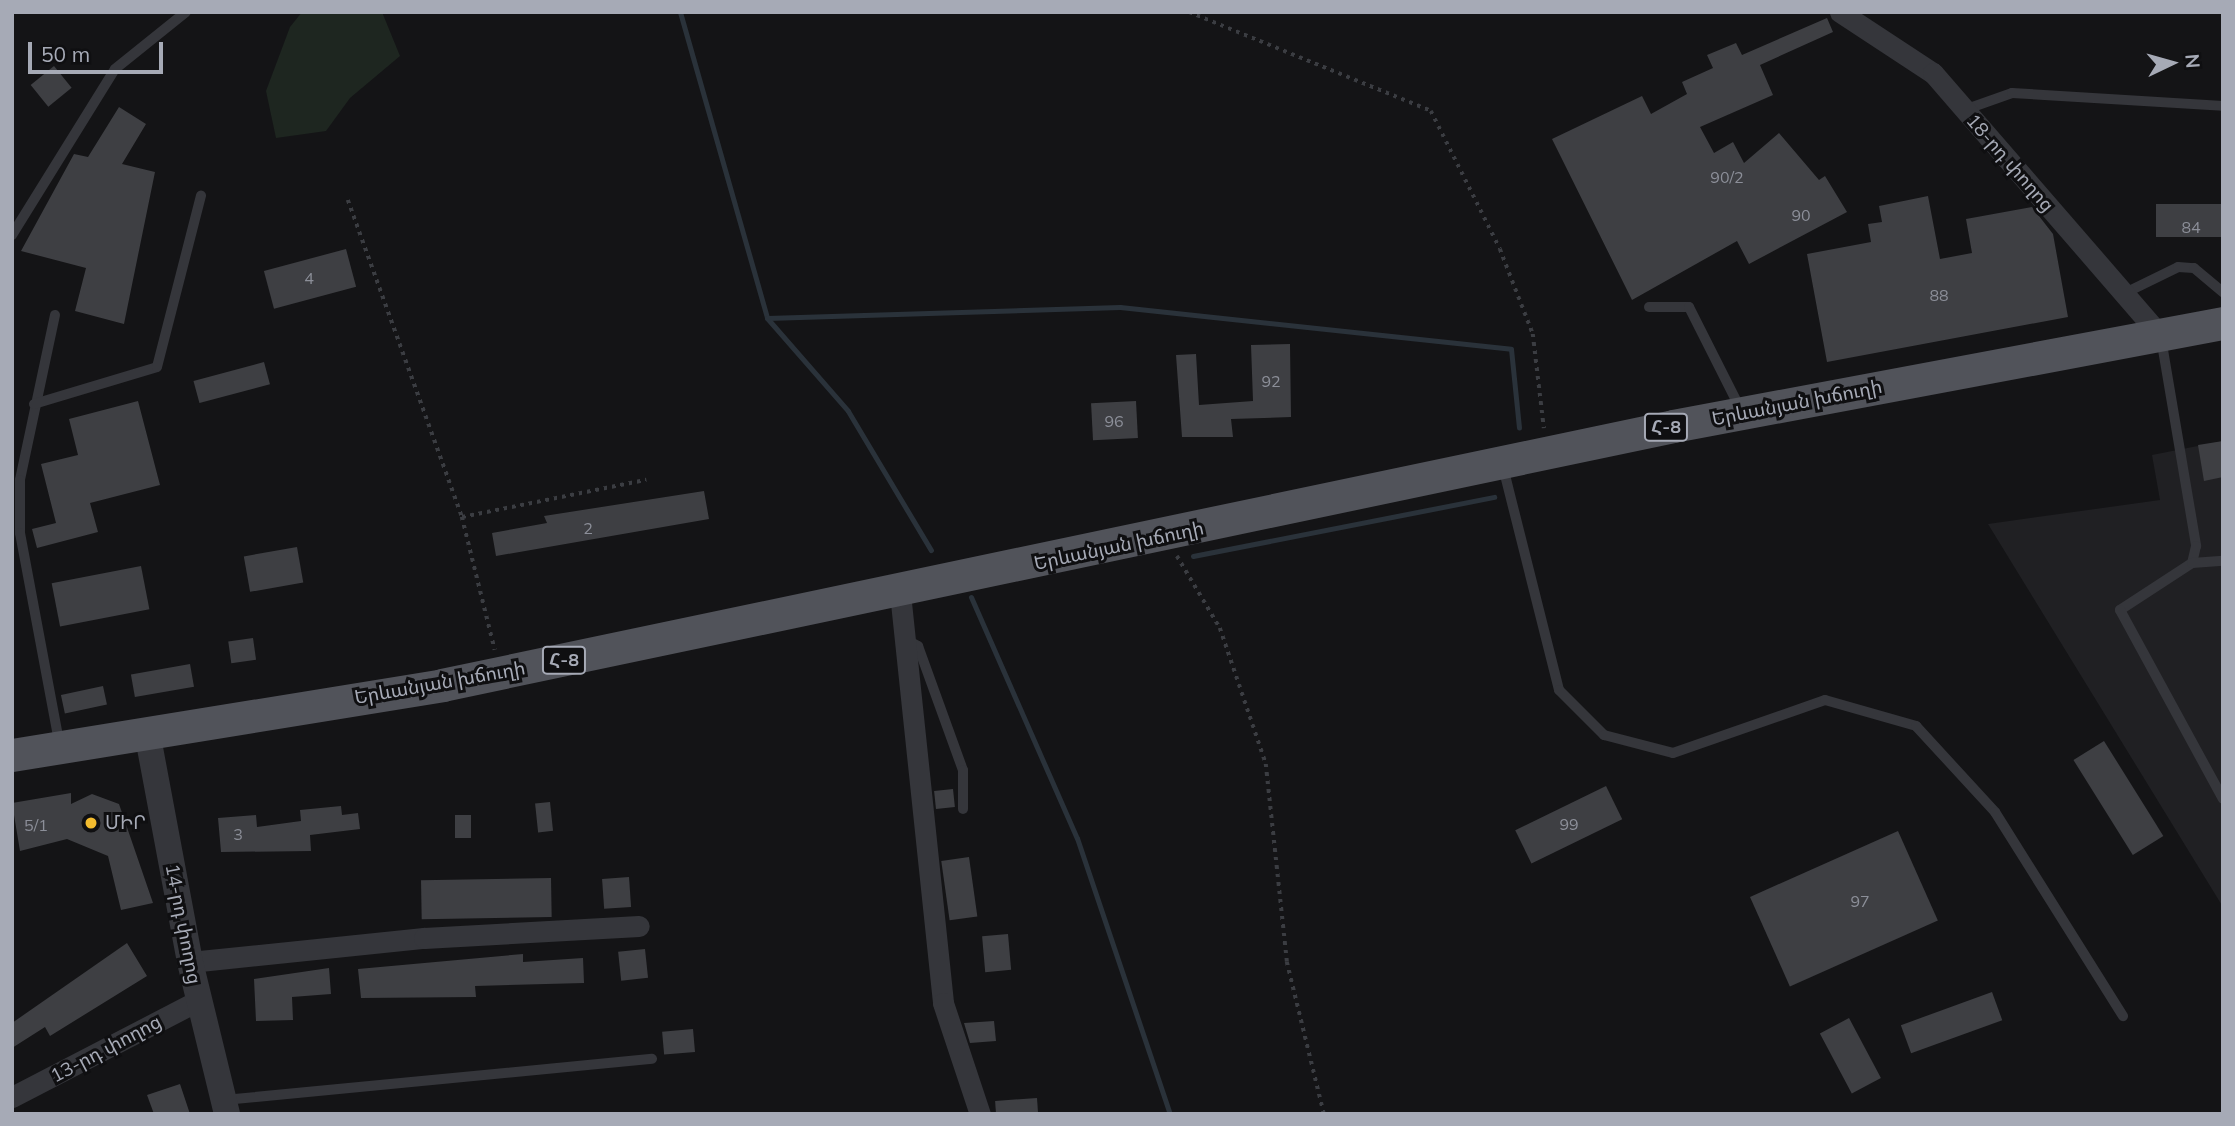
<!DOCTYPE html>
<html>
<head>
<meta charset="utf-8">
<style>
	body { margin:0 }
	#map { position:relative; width:2235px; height:1126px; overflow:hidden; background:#141416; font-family:Mulish,"Noto Sans Armenian",sans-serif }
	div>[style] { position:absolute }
	.built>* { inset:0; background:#202023 }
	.green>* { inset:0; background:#1e2620 }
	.stream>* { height:5px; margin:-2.5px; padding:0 2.5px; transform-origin:2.5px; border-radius:2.5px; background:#2a323a }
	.building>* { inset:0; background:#3e3f43; transform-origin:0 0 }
	.path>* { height:3.5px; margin-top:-1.75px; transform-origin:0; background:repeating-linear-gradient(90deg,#3b3d42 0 3.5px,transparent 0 8.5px) }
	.service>* { height:10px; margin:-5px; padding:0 5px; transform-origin:5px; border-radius:5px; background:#35363b }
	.minor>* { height:21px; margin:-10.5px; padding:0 10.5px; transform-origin:10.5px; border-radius:10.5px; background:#35363b }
	.tertiary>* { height:26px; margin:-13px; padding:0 13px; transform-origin:13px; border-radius:13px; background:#35363b }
	.primary>* { height:33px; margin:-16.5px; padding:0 16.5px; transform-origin:16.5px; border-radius:16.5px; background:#51535a }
	.dots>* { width:19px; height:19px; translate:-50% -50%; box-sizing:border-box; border:4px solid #0f0f11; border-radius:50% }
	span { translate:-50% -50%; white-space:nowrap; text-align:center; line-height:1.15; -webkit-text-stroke:6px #0f0f11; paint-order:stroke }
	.number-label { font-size:16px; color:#8c8f99 }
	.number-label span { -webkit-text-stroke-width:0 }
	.shield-label span { padding:2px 5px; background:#0f0f11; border:2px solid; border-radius:5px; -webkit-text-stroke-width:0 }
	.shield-label { font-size:18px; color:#a6aab6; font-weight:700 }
	.street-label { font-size:19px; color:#a6aab6 }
	.poi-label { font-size:19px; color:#a6aab6 }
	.left { translate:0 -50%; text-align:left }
	.frame { position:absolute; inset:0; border:14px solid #a6aab6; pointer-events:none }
	.north { position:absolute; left:2137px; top:28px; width:70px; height:70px; -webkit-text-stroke:5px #0f0f11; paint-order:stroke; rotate:85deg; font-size:19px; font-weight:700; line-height:28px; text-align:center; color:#a6aab6 }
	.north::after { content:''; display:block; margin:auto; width:24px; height:32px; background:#a6aab6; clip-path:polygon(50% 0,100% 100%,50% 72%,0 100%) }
	.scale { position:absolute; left:28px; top:42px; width:135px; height:32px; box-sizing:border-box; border:4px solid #a6aab6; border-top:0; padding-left:9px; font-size:21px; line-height:24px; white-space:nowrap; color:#a6aab6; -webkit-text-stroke:5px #0f0f11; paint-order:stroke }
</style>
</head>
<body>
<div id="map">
	<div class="built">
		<div style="clip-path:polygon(2223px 441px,2223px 907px,1988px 524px,2160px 500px,2152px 455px)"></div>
	</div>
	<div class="green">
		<div style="clip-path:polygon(302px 12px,382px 12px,400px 56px,350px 98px,326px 131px,276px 138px,266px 91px,290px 27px)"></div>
	</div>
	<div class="stream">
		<div style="left:680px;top:12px;width:318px;rotate:74.1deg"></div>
		<div style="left:767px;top:318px;width:123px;rotate:48.9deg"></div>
		<div style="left:848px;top:411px;width:162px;rotate:59.2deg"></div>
		<div style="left:767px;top:318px;width:353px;rotate:-1.8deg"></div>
		<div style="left:1120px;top:307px;width:393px;rotate:6.1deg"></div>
		<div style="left:1511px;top:349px;width:79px;rotate:84.2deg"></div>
		<div style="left:1193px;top:556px;width:307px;rotate:-11.1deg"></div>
		<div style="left:971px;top:597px;width:263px;rotate:66.3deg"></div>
		<div style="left:1077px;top:838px;width:291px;rotate:71.4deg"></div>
	</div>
	<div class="building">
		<div style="clip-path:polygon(1827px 18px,1833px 32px,1760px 65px,1773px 95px,1700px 127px,1714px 153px,1733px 142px,1744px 163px,1779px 133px,1819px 180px,1825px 176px,1847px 212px,1749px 264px,1737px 241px,1632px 300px,1552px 139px,1642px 96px,1651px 114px,1687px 94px,1682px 82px,1713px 68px,1707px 55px,1736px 43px,1742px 55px)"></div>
		<div style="left:54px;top:66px;width:28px;height:30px;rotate:51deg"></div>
		<div style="clip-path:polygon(119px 107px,146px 124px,122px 164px,155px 172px,124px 324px,75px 311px,86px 268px,21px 251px,74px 154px,88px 157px)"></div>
		<div style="clip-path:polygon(1928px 196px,1940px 259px,1972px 253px,1966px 219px,2032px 207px,2053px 234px,2068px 317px,1827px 362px,1807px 254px,1871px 242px,1868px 224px,1882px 222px,1879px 206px)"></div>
		<div style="left:2223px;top:204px;width:33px;height:67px;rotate:90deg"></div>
		<div style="left:346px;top:249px;width:39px;height:85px;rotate:75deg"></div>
		<div style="clip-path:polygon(1290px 344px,1291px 417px,1231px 419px,1233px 437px,1182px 437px,1176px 355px,1196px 354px,1199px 405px,1253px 401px,1251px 345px)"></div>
		<div style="left:264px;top:362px;width:23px;height:73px;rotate:75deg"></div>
		<div style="clip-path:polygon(138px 401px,160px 485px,90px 503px,98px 532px,37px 548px,32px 529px,56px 523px,41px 464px,78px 455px,69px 419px)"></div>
		<div style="left:1136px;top:401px;width:37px;height:45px;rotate:87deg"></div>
		<div style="clip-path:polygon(2223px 441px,2223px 477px,2204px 481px,2198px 445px)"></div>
		<div style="clip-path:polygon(704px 491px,709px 519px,496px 556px,492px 533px,547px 523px,544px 516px)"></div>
		<div style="left:297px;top:547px;width:36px;height:54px;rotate:80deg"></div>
		<div style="left:141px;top:566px;width:44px;height:91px;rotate:79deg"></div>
		<div style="left:253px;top:638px;width:22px;height:25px;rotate:82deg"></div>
		<div style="left:190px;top:664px;width:23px;height:60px;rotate:80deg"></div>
		<div style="left:103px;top:686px;width:19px;height:43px;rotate:78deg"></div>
		<div style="left:2104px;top:741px;width:112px;height:36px;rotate:58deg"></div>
		<div style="left:1606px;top:786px;width:37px;height:101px;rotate:64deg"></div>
		<div style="left:953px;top:789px;width:18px;height:19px;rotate:84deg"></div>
		<div style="clip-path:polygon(71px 793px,71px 804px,92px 794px,119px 804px,153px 903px,121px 910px,108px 856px,67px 839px,20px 851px,12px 803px)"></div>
		<div style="left:550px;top:802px;width:29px;height:15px;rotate:84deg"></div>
		<div style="clip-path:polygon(341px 806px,342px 815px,358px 813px,360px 829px,310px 835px,311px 851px,221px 852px,218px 818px,256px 815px,257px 827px,301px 821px,300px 810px)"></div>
		<div style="left:455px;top:815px;width:16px;height:23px"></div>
		<div style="left:1898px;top:831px;width:98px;height:162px;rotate:66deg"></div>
		<div style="left:969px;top:857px;width:60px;height:28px;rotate:82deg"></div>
		<div style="left:629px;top:877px;width:30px;height:27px;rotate:86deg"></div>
		<div style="left:551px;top:878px;width:39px;height:130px;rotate:89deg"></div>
		<div style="left:1008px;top:934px;width:36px;height:26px;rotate:85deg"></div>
		<div style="clip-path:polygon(127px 943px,147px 976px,50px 1036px,45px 1027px,12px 1048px,12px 1023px)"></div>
		<div style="left:645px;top:949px;width:29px;height:27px;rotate:84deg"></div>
		<div style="clip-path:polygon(523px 954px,523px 962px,583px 958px,584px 983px,475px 986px,476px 997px,361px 998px,358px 969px)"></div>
		<div style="clip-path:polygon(329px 968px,331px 994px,292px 997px,293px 1020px,256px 1021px,254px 979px)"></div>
		<div style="left:1992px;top:992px;width:30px;height:97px;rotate:70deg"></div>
		<div style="left:1849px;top:1018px;width:68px;height:33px;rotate:62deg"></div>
		<div style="clip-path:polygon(994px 1021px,996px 1041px,970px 1043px,964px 1023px)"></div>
		<div style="left:693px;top:1029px;width:23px;height:31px;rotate:85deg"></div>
		<div style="clip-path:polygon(180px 1084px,190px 1114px,154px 1114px,147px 1095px)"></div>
		<div style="left:1037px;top:1098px;width:16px;height:42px;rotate:86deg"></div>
	</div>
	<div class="path">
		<div style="left:1189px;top:12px;width:261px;rotate:22.2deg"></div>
		<div style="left:1431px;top:111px;width:154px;rotate:63.4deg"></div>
		<div style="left:1500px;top:249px;width:91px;rotate:68.8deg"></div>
		<div style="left:1533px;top:334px;width:95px;rotate:83.3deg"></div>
		<div style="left:348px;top:200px;width:337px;rotate:70.2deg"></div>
		<div style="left:462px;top:517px;width:137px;rotate:76.1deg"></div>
		<div style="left:462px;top:517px;width:188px;rotate:-11.4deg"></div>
		<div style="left:1177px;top:556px;width:84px;rotate:59.2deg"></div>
		<div style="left:1220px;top:628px;width:144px;rotate:71.3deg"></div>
		<div style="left:1266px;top:764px;width:199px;rotate:83.9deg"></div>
		<div style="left:1287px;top:962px;width:156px;rotate:76.3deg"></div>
	</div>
	<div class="service">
		<div style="left:1964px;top:110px;width:51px;rotate:-19.5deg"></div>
		<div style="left:2012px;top:93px;width:211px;rotate:3.5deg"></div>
		<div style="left:12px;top:235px;width:195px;rotate:-58.2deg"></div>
		<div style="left:115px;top:69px;width:91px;rotate:-38.8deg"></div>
		<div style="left:2123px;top:294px;width:61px;rotate:-26.1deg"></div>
		<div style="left:2178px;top:267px;width:16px;rotate:4deg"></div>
		<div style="left:2194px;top:268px;width:38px;rotate:40deg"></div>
		<div style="left:1649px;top:307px;width:40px"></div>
		<div style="left:1689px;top:307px;width:115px;rotate:63.2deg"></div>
		<div style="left:55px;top:315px;width:169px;rotate:102deg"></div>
		<div style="left:20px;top:480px;width:53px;rotate:90deg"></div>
		<div style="left:20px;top:533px;width:213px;rotate:79.4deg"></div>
		<div style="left:2161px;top:338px;width:211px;rotate:80.4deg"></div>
		<div style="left:2196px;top:546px;width:17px;rotate:103deg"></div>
		<div style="left:2192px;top:563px;width:86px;rotate:146.9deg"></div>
		<div style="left:2120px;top:610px;width:215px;rotate:61.4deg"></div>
		<div style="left:34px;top:404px;width:128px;rotate:-16.7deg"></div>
		<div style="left:157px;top:367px;width:177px;rotate:-75.6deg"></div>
		<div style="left:1503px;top:467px;width:230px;rotate:75.9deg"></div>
		<div style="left:1559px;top:690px;width:64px;rotate:45deg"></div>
		<div style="left:1604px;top:735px;width:71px;rotate:14.6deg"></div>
		<div style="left:1673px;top:753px;width:161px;rotate:-19.2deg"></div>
		<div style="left:1825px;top:700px;width:95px;rotate:15.9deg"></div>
		<div style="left:1916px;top:726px;width:117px;rotate:47.4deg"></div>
		<div style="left:1995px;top:812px;width:241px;rotate:57.9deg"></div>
		<div style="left:2192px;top:563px;width:31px;rotate:-4deg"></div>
		<div style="left:905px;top:639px;width:15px;rotate:28deg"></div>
		<div style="left:918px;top:646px;width:132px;rotate:70.1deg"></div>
		<div style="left:963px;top:770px;width:39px;rotate:90deg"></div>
		<div style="left:224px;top:1100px;width:430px;rotate:-5.5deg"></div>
	</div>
	<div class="minor">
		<div style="left:1840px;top:12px;width:111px;rotate:33.3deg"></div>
		<div style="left:1933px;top:73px;width:347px;rotate:49.1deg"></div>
		<div style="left:900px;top:593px;width:412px;rotate:84deg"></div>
		<div style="left:943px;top:1003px;width:117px;rotate:71.6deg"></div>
		<div style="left:190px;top:962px;width:235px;rotate:-5.9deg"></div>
		<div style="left:424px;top:938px;width:215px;rotate:-3.2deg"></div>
		<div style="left:12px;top:1097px;width:211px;rotate:-27.4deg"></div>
	</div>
	<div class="tertiary">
		<div style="left:147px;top:732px;width:234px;rotate:79.4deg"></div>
		<div style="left:190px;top:962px;width:156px;rotate:76.3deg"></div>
	</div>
	<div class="primary">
		<div style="left:12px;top:755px;width:436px;rotate:-9.2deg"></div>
		<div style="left:442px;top:685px;width:1258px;rotate:-11.88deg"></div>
		<div style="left:1673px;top:426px;width:560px;rotate:-10.61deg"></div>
	</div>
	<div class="dots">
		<div style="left:91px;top:823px;background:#f3bc2f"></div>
	</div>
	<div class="number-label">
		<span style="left:1727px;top:177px">90/2</span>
		<span style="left:1801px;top:215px">90</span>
		<span style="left:2191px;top:227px">84</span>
		<span style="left:309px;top:278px">4</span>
		<span style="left:1939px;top:295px">88</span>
		<span style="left:1271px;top:381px">92</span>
		<span style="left:1114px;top:421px">96</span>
		<span style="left:588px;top:528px">2</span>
		<span style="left:1569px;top:824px">99</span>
		<span style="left:36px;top:825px">5/1</span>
		<span style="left:238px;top:834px">3</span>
		<span style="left:1860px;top:901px">97</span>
	</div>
	<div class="shield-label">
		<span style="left:1666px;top:427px">Հ-8</span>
		<span style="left:564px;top:660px">Հ-8</span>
	</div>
	<div class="street-label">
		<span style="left:2010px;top:163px;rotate:49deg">18-րդ փողոց</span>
		<span style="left:1797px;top:403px;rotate:-11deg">Երևանյան խճուղի</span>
		<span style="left:1119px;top:546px;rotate:-12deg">Երևանյան խճուղի</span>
		<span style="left:440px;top:683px;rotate:-10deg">Երևանյան խճուղի</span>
		<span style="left:183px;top:924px;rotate:79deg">14-րդ փողոց</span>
		<span style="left:106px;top:1049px;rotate:-28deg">13-րդ փողոց</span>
	</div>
	<div class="poi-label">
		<span class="left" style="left:105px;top:823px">ՄԻՐ</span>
	</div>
	<div class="frame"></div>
	<div class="north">N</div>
	<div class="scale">50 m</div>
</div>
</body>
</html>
